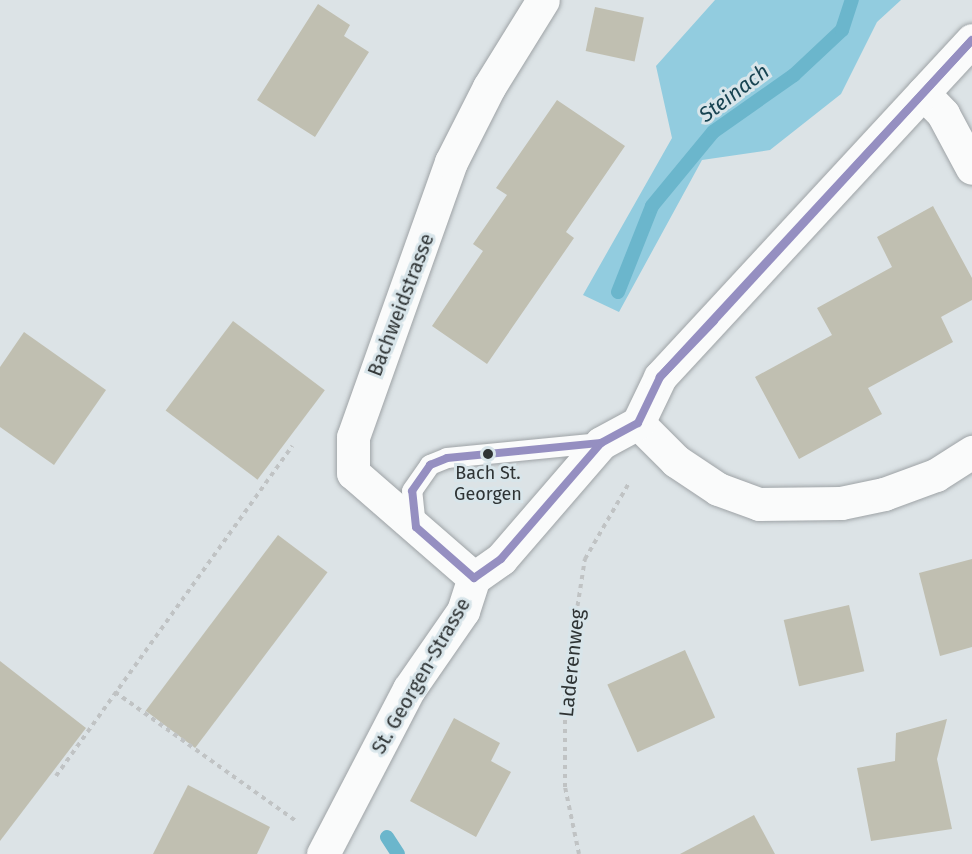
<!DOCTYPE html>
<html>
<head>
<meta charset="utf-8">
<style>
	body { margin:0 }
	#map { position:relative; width:972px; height:854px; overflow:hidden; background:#dce3e6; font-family:"Fira Sans",sans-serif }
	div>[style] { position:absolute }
	.forest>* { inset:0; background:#92ccdf }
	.stream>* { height:14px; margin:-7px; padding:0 7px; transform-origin:7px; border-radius:7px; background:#6bb6cc }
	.building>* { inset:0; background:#c0bfb1; transform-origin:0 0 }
	.path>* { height:4px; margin-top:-2px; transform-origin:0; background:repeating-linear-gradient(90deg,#c0c3c4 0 4.5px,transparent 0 9px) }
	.roads { filter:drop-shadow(0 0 2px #9ea3a6) drop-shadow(0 0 2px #9ea3a6) }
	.lane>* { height:20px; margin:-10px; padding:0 10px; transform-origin:10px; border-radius:10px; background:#fafbfb }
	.street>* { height:33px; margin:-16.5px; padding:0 16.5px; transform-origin:16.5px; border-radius:16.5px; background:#fafbfb }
	.secondary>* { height:33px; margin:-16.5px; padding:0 16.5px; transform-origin:16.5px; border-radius:16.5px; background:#fafbfb }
	.bus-1>* { height:8px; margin:-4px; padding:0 4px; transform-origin:4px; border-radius:4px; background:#958fc1 }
	.dots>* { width:16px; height:16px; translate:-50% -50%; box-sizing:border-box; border:3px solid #d8e5ea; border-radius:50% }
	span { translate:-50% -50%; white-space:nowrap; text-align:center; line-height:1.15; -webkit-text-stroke:6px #d8e5ea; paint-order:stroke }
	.bus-label { font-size:18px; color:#2e3334 }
	.street-label { font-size:20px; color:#2e3334 }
	.water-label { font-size:21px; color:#184452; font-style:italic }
</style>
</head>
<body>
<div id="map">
	<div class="forest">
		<div style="clip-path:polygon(715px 0,901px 0,877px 22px,841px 94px,770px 150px,702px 160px,619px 312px,583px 295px,672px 138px,656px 66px)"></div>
	</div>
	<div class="stream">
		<div style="left:618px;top:292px;width:92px;rotate:-68.4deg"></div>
		<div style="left:652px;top:206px;width:96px;rotate:-50.5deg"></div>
		<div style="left:713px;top:132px;width:99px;rotate:-35.1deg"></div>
		<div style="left:794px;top:75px;width:66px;rotate:-43.2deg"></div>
		<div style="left:842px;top:30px;width:32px;rotate:-72deg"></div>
		<div style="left:387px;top:837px;width:20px;rotate:57deg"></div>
	</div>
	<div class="building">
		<div style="clip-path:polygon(318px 4px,350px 25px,344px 36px,369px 52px,315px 137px,257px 100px)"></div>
		<div style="left:595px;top:7px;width:50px;height:45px;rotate:12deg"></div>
		<div style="clip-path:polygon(557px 100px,625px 146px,566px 232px,574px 238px,487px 364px,432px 326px,483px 251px,473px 244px,507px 195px,496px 188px)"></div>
		<div style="clip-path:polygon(933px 206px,972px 278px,972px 300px,941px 317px,953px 342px,868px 388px,882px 414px,799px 459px,755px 377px,832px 335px,817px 308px,892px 267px,877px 237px)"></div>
		<div style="left:233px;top:321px;width:115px;height:112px;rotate:37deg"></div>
		<div style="clip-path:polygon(24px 332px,106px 390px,54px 465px,0 427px,0 367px)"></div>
		<div style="left:278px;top:535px;width:62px;height:220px;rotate:37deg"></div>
		<div style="clip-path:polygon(972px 559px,972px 647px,940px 656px,919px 573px)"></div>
		<div style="left:849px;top:605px;width:68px;height:67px;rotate:77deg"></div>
		<div style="left:685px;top:650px;width:74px;height:85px;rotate:66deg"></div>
		<div style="clip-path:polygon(0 661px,86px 728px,0 841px)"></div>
		<div style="clip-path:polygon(454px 718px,500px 743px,491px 761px,511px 772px,476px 837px,410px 801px)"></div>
		<div style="clip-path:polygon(947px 719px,937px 759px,952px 829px,871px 841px,857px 768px,895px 761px,896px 733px)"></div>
		<div style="clip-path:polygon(188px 785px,270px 827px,257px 854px,153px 854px)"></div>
		<div style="clip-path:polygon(754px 815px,775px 854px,680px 854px)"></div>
	</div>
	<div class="path">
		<div style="left:115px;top:692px;width:222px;rotate:35.5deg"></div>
		<div style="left:56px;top:776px;width:406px;rotate:-54.4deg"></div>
		<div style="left:579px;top:854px;width:68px;rotate:-101.8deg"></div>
		<div style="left:565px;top:787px;width:101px;rotate:-90deg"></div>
		<div style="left:565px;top:686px;width:129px;rotate:-81.1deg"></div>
		<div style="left:585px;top:559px;width:88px;rotate:-59.9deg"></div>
	</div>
	<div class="roads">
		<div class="lane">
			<div style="left:416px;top:527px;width:36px;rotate:-96deg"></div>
			<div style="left:412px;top:491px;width:32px;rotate:-55deg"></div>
			<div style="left:430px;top:465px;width:18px;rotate:-22deg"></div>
			<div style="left:447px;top:458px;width:155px;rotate:-5.6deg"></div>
		</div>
		<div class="street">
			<div style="left:923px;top:93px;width:29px;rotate:46deg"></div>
			<div style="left:943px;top:114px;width:61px;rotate:61.8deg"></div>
			<div style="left:638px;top:423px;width:54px;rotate:45deg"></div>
			<div style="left:676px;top:461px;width:50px;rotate:33.7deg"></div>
			<div style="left:718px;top:489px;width:44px;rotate:20.1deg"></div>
			<div style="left:759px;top:504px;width:82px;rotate:-0.7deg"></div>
			<div style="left:841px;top:503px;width:44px;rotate:-11.8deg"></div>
			<div style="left:884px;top:494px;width:55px;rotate:-20.1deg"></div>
			<div style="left:936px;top:475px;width:43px;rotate:-32.6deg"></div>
			<div style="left:474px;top:578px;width:160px;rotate:-139deg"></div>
			<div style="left:353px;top:473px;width:36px;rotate:-90deg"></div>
			<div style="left:353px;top:437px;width:292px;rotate:-70.4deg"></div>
			<div style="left:451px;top:162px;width:84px;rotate:-63.1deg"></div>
			<div style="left:489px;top:87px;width:102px;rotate:-58.2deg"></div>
		</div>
		<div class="secondary">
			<div style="left:323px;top:854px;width:186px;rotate:-62.5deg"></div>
			<div style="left:409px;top:689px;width:95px;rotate:-55.3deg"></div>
			<div style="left:463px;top:611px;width:35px;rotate:-72deg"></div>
			<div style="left:474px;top:578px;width:33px;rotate:-35deg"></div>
			<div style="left:501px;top:559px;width:153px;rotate:-49.2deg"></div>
			<div style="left:601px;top:443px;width:42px;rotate:-28.4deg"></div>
			<div style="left:638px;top:423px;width:51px;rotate:-64.4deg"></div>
			<div style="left:660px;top:377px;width:459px;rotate:-47.2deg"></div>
		</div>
	</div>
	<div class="bus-1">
		<div style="left:972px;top:40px;width:381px;rotate:132.6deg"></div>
		<div style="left:714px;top:321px;width:78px;rotate:134deg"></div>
		<div style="left:660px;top:377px;width:459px;rotate:-47.2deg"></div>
		<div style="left:601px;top:443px;width:153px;rotate:130.8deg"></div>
		<div style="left:501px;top:559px;width:33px;rotate:145deg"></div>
		<div style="left:474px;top:578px;width:77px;rotate:-138.7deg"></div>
		<div style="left:416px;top:527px;width:36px;rotate:-96deg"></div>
		<div style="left:412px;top:491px;width:32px;rotate:-55deg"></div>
		<div style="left:430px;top:465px;width:18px;rotate:-22deg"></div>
		<div style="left:447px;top:458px;width:155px;rotate:-5.6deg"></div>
		<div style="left:601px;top:443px;width:42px;rotate:-28.4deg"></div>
		<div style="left:638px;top:423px;width:51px;rotate:-64.4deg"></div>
	</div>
	<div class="dots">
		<div style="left:488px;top:454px;background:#2e3334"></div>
	</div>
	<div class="bus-label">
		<span style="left:488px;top:484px">Bach St.<br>Georgen</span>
	</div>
	<div class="street-label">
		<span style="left:401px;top:305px;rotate:-69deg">Bachweidstrasse</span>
		<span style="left:572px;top:663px;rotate:-84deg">Laderenweg</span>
		<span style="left:421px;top:676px;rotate:-60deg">St. Georgen-Strasse</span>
	</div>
	<div class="water-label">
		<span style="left:734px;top:93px;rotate:-37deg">Steinach</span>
	</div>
</div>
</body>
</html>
